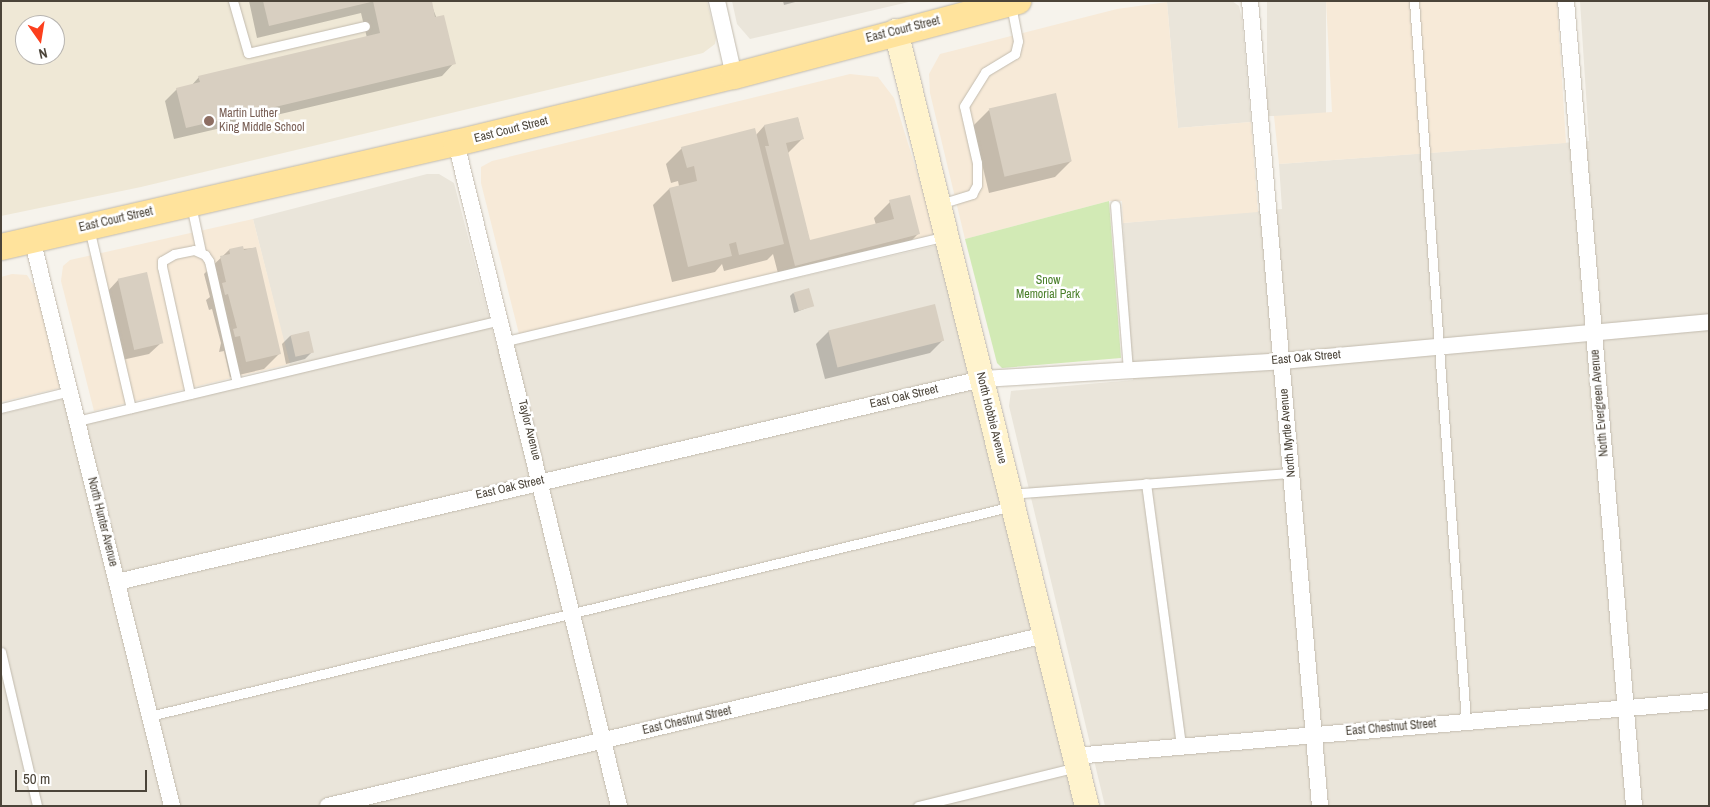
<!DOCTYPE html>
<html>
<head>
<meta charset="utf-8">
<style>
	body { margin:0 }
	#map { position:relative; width:1710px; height:807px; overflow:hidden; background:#f6f3ec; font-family:"Archivo Narrow",sans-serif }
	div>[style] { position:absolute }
	.residential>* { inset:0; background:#eae5da; transform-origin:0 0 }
	.commercial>* { inset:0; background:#f7ead8 }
	.education>* { inset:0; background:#efe8d6 }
	.green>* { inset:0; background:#d2eab5 }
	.shadow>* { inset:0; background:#0003 }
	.building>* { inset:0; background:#d8cfc1; transform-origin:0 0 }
	.roads { filter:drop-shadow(0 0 1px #c2bbae) drop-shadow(0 0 1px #c2bbae) }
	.lane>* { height:9px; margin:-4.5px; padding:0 4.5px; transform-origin:4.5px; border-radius:4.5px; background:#fff }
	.street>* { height:16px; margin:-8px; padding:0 8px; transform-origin:8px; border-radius:8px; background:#fff }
	.secondary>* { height:24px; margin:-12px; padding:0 12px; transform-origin:12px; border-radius:12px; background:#fff3cd }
	.primary>* { height:26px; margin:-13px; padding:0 13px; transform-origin:13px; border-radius:13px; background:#ffe39c }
	.dots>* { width:14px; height:14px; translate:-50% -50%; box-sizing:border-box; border:2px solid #fff; border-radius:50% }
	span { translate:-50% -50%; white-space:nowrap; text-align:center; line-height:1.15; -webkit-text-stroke:5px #fff; paint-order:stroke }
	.street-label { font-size:12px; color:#4b4439 }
	.education-label { font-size:12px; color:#785e54 }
	.left { translate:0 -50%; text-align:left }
	.park-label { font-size:12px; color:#4a7f2a }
	.frame { position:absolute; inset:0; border:2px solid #4b4439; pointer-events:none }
	.north { position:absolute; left:15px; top:15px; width:50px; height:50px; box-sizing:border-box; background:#fff; border:1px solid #b7b4b0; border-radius:50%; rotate:167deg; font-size:14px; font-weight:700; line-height:20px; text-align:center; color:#4b4439 }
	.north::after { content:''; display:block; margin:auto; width:18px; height:22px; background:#fc3f1d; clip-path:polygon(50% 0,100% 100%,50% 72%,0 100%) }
	.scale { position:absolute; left:15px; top:770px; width:132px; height:22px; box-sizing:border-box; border:2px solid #4b4439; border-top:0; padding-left:6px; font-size:15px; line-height:18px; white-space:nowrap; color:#4b4439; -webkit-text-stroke:4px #fff; paint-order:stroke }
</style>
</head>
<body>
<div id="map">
	<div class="residential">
		<div style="clip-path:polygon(732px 1px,913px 1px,750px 39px,737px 24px)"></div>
		<div style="clip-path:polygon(1232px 1px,1239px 6px,1242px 19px,1251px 122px,1178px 128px,1167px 2px)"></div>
		<div style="left:1267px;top:1px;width:59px;height:115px"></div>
		<div style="clip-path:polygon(1580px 1px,1709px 1px,1709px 806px,1105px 806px,1009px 406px,1011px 391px,1133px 380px,1123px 223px,1282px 209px,1279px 164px,1589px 141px)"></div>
		<div style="clip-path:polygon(427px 174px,439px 174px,454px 183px,497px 348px,938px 245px,1077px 806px,1px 806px,1px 414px,64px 399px,72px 426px,292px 375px,253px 219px)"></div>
	</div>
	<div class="commercial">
		<div style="clip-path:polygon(1326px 1px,1557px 1px,1566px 143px,1279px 164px,1274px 116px,1332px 112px)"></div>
		<div style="clip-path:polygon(1167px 2px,1178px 128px,1251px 122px,1258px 212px,1123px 223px,1122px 201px,1109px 201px,965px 239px,930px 93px,929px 74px,940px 54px,1117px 9px)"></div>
		<div style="clip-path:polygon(850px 74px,878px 77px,894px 98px,936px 234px,519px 334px,481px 183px,481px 167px,492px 161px)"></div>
		<div style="clip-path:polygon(253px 219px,290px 364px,94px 411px,61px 281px,63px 266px,70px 260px)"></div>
		<div style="clip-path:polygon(12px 274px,27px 275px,36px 289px,60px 388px,1px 402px,1px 277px)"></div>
	</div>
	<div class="education">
		<div style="clip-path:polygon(evenodd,1px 1px,707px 1px,716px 38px,715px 44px,703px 53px,141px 187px,1px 216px,1px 1px,25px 25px,55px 25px,55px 55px,25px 55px,25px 25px)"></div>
	</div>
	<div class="green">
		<div style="clip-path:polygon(1109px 201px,1121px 358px,1002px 368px,997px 363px,965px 239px)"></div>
	</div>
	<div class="shadow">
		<div style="clip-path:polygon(249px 1px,430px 1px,454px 63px,442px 76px,174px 139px,165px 101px,177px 89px,191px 86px,199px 77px,367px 38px,361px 13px,257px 38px)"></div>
		<div style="clip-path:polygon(783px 1px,799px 1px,784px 5px)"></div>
		<div style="clip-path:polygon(989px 110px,1071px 161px,1055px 177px,989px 193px,973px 126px)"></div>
		<div style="clip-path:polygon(798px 118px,803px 138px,787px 154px,810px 242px,876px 225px,874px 218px,890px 202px,918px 234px,902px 250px,780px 281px,773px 254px,767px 260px,724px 271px,722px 264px,715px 272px,672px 282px,653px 205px,669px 189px,679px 186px,678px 181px,671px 183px,666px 164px,682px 148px,756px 135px,764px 126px)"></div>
		<div style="clip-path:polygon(255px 248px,280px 353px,264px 369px,230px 377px,224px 351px,219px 352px,221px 343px,212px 309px,209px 310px,206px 300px,210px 297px,204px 274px,229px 250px)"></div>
		<div style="clip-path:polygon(119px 279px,162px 342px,149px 354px,122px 360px,107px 292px)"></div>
		<div style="clip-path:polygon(793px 293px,812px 306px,794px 313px,790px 296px)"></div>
		<div style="clip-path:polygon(829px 331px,942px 341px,930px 353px,825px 379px,816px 344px)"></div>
		<div style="clip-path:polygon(308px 332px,313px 351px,305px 359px,286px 364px,282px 344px,290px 336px)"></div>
	</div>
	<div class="building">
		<div style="clip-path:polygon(263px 1px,371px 1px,371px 2px,269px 26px)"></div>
		<div style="clip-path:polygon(373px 1px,432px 1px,435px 17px,444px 15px,456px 64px,186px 128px,176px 88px,200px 82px,198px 76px,380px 33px)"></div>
		<div style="left:1056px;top:93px;width:70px;height:69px;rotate:77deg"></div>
		<div style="clip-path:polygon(798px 117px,804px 139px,786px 143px,810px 240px,894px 219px,889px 200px,910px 195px,920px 234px,795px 266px,765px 146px,769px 146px,764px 125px)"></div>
		<div style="clip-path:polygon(755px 128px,784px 244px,739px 255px,736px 242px,729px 244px,732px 256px,688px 267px,669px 188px,697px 181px,694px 166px,687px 168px,681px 147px)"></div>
		<div style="clip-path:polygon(243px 246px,244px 250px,256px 247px,281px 354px,246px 362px,240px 336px,235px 337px,233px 329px,237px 328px,228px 294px,225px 295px,222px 283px,226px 282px,220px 256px,230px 254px,229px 249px)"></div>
		<div style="left:147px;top:272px;width:73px;height:30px;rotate:77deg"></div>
		<div style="left:809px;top:288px;width:19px;height:16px;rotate:74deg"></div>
		<div style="left:935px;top:304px;width:38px;height:110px;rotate:76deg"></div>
		<div style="left:309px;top:331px;width:22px;height:19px;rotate:77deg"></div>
	</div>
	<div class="roads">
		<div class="lane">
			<div style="left:233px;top:1px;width:54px;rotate:73.9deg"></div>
			<div style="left:248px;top:53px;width:120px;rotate:-13deg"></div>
			<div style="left:1414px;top:1px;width:723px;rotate:85.87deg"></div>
			<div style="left:940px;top:204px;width:34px;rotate:-17deg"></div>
			<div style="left:972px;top:194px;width:10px;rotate:-61deg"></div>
			<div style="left:977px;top:185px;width:22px;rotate:-90deg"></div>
			<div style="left:977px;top:163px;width:58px;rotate:-102.8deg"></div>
			<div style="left:964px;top:106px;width:40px;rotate:-58deg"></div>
			<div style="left:985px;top:72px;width:35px;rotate:-31deg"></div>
			<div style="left:1015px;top:54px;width:13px;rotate:-77deg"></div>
			<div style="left:1018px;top:41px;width:36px;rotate:-101deg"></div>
			<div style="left:191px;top:205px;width:48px;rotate:78deg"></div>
			<div style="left:1115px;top:205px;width:166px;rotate:85.5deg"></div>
			<div style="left:89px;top:228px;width:185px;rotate:76.9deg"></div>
			<div style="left:506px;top:341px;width:452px;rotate:-13.4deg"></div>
			<div style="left:190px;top:394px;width:130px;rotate:-102.4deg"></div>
			<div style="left:162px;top:267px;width:6px;rotate:-90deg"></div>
			<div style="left:162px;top:261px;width:14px;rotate:-30deg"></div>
			<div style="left:174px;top:254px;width:20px;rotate:-11deg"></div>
			<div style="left:194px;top:250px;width:12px;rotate:24deg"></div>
			<div style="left:205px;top:255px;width:7px;rotate:56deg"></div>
			<div style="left:209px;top:261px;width:125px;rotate:77.1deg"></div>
			<div style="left:1px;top:408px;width:71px;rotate:-13.8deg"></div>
			<div style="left:77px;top:421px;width:436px;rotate:-13.4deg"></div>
			<div style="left:1146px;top:483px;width:265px;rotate:82.4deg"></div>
			<div style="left:1010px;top:494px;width:282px;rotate:-4.3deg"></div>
			<div style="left:1px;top:652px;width:158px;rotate:76.8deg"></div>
			<div style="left:150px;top:716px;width:888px;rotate:-13.68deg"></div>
			<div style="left:918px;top:806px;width:164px;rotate:-13.8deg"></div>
		</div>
		<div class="street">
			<div style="left:717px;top:1px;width:77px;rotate:77.2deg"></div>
			<div style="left:1250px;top:1px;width:808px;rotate:85.03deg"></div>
			<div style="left:1566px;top:1px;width:808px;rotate:85.17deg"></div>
			<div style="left:456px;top:143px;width:683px;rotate:76.19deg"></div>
			<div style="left:32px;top:239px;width:584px;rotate:76.13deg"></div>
			<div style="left:117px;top:582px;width:889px;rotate:-13.21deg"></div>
			<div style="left:982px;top:379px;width:301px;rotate:-3.4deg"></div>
			<div style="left:1282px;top:361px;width:429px;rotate:-5.2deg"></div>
			<div style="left:1074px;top:756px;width:637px;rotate:-4.95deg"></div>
			<div style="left:328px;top:806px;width:737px;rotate:-13.41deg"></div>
		</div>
		<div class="secondary">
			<div style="left:896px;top:31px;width:798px;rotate:76.16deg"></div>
		</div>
		<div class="primary">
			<div style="left:1px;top:247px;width:467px;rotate:-12.9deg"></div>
			<div style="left:456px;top:143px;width:286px;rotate:-13.6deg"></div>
			<div style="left:734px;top:76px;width:294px;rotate:-14.8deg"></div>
		</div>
	</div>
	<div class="dots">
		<div style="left:209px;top:121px;background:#8d6e63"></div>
	</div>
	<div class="street-label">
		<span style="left:903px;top:30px;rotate:-14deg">East Court Street</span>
		<span style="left:511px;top:130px;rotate:-14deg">East Court Street</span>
		<span style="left:116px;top:220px;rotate:-13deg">East Court Street</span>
		<span style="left:1306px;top:358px;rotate:-5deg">East Oak Street</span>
		<span style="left:904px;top:397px;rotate:-13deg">East Oak Street</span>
		<span style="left:1600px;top:403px;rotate:-95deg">North Evergreen Avenue</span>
		<span style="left:991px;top:418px;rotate:76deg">North Hobbie Avenue</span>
		<span style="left:529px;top:430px;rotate:76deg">Taylor Avenue</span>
		<span style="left:1288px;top:433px;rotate:-95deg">North Myrtle Avenue</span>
		<span style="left:510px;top:488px;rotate:-13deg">East Oak Street</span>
		<span style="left:102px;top:522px;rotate:76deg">North Hunter Avenue</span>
		<span style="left:687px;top:721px;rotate:-13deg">East Chestnut Street</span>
		<span style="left:1391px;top:728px;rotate:-5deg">East Chestnut Street</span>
	</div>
	<div class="education-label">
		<span class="left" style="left:219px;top:121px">Martin Luther<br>King Middle School</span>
	</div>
	<div class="park-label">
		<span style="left:1048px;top:288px">Snow<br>Memorial Park</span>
	</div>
	<div class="frame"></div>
	<div class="north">N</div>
	<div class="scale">50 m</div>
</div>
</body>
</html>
